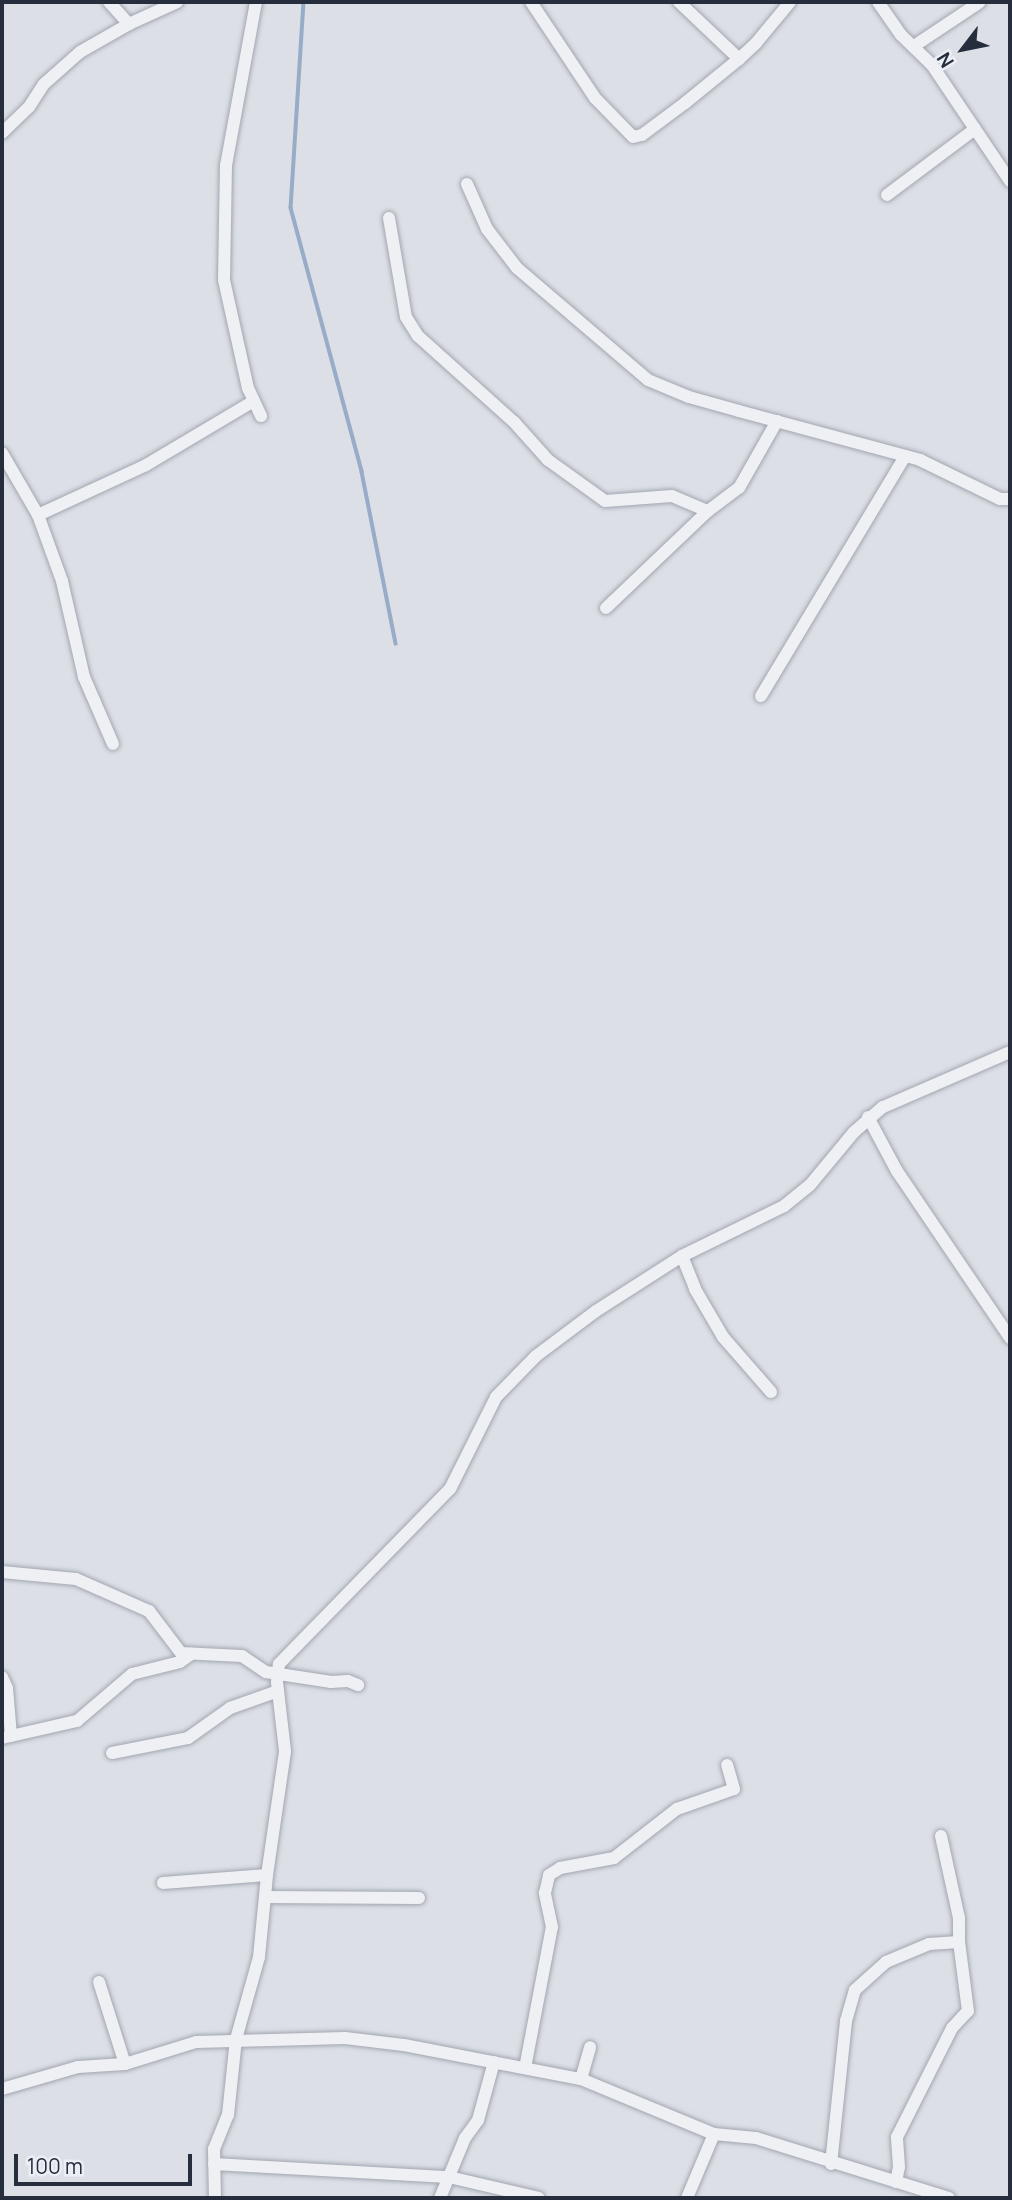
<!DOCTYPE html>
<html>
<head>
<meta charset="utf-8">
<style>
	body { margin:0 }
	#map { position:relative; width:1012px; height:2200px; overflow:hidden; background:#dcdfe6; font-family:Manrope,sans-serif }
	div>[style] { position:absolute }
	.stream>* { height:3.5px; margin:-1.75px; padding:0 1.75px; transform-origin:1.75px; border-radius:1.75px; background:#96acc7 }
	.roads { filter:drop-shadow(0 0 2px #a2a6b0) drop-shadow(0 0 2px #a2a6b0) }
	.minor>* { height:12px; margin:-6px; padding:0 6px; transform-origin:6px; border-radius:6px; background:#eef0f4 }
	span { translate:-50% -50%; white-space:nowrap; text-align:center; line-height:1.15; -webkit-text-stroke:5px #ebeef4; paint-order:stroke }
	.frame { position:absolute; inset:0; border:4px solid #262d3c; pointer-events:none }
	.north { position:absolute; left:928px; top:14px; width:70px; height:70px; -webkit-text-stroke:5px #ebeef4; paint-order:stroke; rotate:238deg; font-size:19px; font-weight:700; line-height:28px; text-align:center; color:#262d3c }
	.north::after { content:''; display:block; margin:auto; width:24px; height:32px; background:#262d3c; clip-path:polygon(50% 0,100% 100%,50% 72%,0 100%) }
	.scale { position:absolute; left:14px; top:2154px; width:178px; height:32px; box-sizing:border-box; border:4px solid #262d3c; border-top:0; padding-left:9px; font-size:21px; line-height:24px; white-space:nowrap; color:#262d3c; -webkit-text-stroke:5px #ebeef4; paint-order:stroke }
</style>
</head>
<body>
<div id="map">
	<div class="stream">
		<div style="left:304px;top:2px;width:206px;rotate:93.6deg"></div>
		<div style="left:291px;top:208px;width:273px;rotate:74.9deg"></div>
		<div style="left:362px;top:472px;width:175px;rotate:78.8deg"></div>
	</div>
	<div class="roads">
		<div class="minor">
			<div style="left:109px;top:2px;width:30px;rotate:48deg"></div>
			<div style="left:256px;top:2px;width:166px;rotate:100.4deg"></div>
			<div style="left:226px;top:165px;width:115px;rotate:91deg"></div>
			<div style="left:224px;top:280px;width:111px;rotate:77.5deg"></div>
			<div style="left:248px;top:388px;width:31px;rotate:65deg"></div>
			<div style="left:531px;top:2px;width:115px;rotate:56.3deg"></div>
			<div style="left:595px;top:98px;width:54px;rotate:45.7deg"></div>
			<div style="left:633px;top:137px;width:9px;rotate:-13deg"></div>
			<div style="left:642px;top:135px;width:54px;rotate:-36.7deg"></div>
			<div style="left:685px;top:103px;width:70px;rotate:-39.2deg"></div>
			<div style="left:739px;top:59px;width:23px;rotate:-43deg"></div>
			<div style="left:756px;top:43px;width:53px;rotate:-50.3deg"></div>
			<div style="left:679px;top:2px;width:83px;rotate:43.5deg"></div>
			<div style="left:878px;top:2px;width:40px;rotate:55.1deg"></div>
			<div style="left:901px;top:35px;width:43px;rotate:44.1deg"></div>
			<div style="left:932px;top:65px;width:140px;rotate:56.1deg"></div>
			<div style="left:914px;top:46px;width:79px;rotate:-33.7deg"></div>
			<div style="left:2px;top:133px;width:37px;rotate:-44deg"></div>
			<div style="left:29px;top:107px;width:27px;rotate:-57deg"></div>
			<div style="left:44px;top:84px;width:48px;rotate:-41.6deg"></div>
			<div style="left:80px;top:52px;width:56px;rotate:-29.7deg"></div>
			<div style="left:129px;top:24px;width:53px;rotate:-24.6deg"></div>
			<div style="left:467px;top:184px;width:49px;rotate:66deg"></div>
			<div style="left:487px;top:229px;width:49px;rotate:52.4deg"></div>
			<div style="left:517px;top:268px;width:172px;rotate:40.5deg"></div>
			<div style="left:648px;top:380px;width:44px;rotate:22.5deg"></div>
			<div style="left:689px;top:397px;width:52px;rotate:15.6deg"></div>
			<div style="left:739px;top:411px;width:188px;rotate:15.1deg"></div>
			<div style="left:920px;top:460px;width:89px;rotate:26deg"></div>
			<div style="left:1000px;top:499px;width:10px"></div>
			<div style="left:887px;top:195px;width:110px;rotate:-36.9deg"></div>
			<div style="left:389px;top:218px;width:100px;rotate:80.3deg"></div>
			<div style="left:406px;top:317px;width:22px;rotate:58deg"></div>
			<div style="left:418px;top:336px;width:129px;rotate:41.9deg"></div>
			<div style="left:514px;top:422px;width:51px;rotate:48.2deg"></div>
			<div style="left:548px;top:460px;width:70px;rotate:35.7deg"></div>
			<div style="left:605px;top:501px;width:67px;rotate:-4.3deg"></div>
			<div style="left:672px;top:496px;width:39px;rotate:23deg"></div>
			<div style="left:2px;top:453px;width:72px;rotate:59.9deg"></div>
			<div style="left:38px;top:515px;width:70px;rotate:70deg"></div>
			<div style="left:62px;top:581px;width:98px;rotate:77.1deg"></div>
			<div style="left:84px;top:677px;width:73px;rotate:66.6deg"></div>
			<div style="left:38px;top:515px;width:119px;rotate:-24.8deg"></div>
			<div style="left:146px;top:465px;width:123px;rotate:-30.7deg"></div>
			<div style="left:606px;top:608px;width:141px;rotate:-43.6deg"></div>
			<div style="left:708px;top:511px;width:39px;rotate:-37deg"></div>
			<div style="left:739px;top:488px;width:77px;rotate:-60.4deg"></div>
			<div style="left:761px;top:696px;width:280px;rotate:-59deg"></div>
			<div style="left:868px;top:1117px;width:61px;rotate:61.8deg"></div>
			<div style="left:897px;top:1171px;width:202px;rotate:55.9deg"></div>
			<div style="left:682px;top:1256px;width:35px;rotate:68deg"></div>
			<div style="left:695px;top:1289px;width:56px;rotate:59.7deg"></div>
			<div style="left:723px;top:1337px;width:73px;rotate:48.9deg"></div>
			<div style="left:2px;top:1572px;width:74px;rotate:5.4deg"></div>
			<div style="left:76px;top:1579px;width:80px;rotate:23.7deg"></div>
			<div style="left:149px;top:1611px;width:53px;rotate:52.7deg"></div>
			<div style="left:181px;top:1653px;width:61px;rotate:2.8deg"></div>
			<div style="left:242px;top:1656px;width:29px;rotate:34deg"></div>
			<div style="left:266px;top:1672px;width:66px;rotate:8.7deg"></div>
			<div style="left:331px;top:1682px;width:17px;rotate:-3deg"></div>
			<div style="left:348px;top:1681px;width:11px;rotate:22deg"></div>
			<div style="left:2px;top:1677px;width:12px;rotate:66deg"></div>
			<div style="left:7px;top:1688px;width:48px;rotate:85.2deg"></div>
			<div style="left:2px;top:1738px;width:77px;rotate:-12.8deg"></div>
			<div style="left:77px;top:1721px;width:72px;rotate:-40.5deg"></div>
			<div style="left:132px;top:1674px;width:49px;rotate:-14deg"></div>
			<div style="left:180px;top:1662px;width:14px;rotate:-36deg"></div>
			<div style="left:112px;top:1753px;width:77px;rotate:-11.2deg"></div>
			<div style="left:188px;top:1738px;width:52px;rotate:-35.5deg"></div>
			<div style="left:230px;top:1708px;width:51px;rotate:-19.5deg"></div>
			<div style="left:163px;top:1883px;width:104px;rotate:-4.4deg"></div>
			<div style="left:265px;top:1897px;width:154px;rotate:0.4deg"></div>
			<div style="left:99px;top:1982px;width:86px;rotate:72.4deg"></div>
			<div style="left:525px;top:2068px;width:144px;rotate:-79.2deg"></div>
			<div style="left:552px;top:1927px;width:35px;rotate:-102deg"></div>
			<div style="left:545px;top:1893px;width:18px;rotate:-77deg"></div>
			<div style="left:549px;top:1875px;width:13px;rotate:-32deg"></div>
			<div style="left:560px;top:1868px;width:55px;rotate:-10.5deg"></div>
			<div style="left:614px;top:1858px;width:80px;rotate:-37.9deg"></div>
			<div style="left:677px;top:1809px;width:60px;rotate:-19.3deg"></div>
			<div style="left:734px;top:1789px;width:25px;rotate:-106deg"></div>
			<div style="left:581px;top:2079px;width:33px;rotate:-74deg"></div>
			<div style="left:2px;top:2089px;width:79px;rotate:-16.1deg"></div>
			<div style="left:78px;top:2067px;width:47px;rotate:-3.7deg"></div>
			<div style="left:125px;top:2064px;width:74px;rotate:-17.2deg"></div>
			<div style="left:196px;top:2042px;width:149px;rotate:-1.5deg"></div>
			<div style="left:345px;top:2038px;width:59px;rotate:6.8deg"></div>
			<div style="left:404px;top:2045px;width:180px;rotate:10.9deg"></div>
			<div style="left:581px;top:2079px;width:144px;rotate:22.5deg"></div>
			<div style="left:714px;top:2134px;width:42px;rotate:5.4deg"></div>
			<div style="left:756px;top:2138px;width:202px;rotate:17.3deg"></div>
			<div style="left:214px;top:2164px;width:235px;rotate:3.2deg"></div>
			<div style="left:449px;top:2177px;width:92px;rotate:13.1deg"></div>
			<div style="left:831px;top:2164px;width:144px;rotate:-84deg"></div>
			<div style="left:846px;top:2021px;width:32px;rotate:-74deg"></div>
			<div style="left:855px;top:1990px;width:42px;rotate:-42.1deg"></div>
			<div style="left:886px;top:1962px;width:47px;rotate:-22.7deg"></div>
			<div style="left:929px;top:1944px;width:30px;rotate:-4deg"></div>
			<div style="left:959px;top:1942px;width:24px;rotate:-90deg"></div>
			<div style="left:959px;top:1918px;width:84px;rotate:-102.4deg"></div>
			<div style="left:896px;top:2182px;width:15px;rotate:-79deg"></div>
			<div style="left:899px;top:2167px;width:30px;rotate:-94deg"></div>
			<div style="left:897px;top:2137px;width:122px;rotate:-63.2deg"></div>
			<div style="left:952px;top:2028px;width:23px;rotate:-47deg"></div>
			<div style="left:968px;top:2011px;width:70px;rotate:-97.4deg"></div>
			<div style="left:215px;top:2198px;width:49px;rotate:-91.2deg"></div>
			<div style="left:214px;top:2149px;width:37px;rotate:-68deg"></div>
			<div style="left:228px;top:2115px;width:76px;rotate:-84deg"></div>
			<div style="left:236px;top:2039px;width:85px;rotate:-74.3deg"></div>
			<div style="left:259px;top:1957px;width:82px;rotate:-84.4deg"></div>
			<div style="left:267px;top:1875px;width:125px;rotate:-81.7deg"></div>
			<div style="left:285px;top:1751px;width:69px;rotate:-96.6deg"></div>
			<div style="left:277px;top:1682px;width:18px;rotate:-84deg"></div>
			<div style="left:279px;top:1664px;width:245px;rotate:-45.7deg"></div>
			<div style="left:450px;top:1489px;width:103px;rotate:-63.4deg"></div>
			<div style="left:496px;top:1397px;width:57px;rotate:-45.7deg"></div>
			<div style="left:536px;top:1356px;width:75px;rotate:-36.9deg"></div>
			<div style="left:596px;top:1311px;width:102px;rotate:-32.6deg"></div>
			<div style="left:682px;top:1256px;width:114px;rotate:-26.1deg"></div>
			<div style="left:784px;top:1206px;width:33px;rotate:-39deg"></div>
			<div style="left:810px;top:1185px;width:69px;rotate:-50.3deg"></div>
			<div style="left:854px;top:1132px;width:38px;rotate:-41deg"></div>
			<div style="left:883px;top:1107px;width:138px;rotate:-23.4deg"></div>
			<div style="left:440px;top:2198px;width:65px;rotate:-67.4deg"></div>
			<div style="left:465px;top:2138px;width:22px;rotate:-54deg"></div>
			<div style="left:478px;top:2120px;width:60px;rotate:-74.6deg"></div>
			<div style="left:687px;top:2198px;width:69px;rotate:-67.1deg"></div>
		</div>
	</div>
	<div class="frame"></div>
	<div class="north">N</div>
	<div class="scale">100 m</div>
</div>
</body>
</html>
